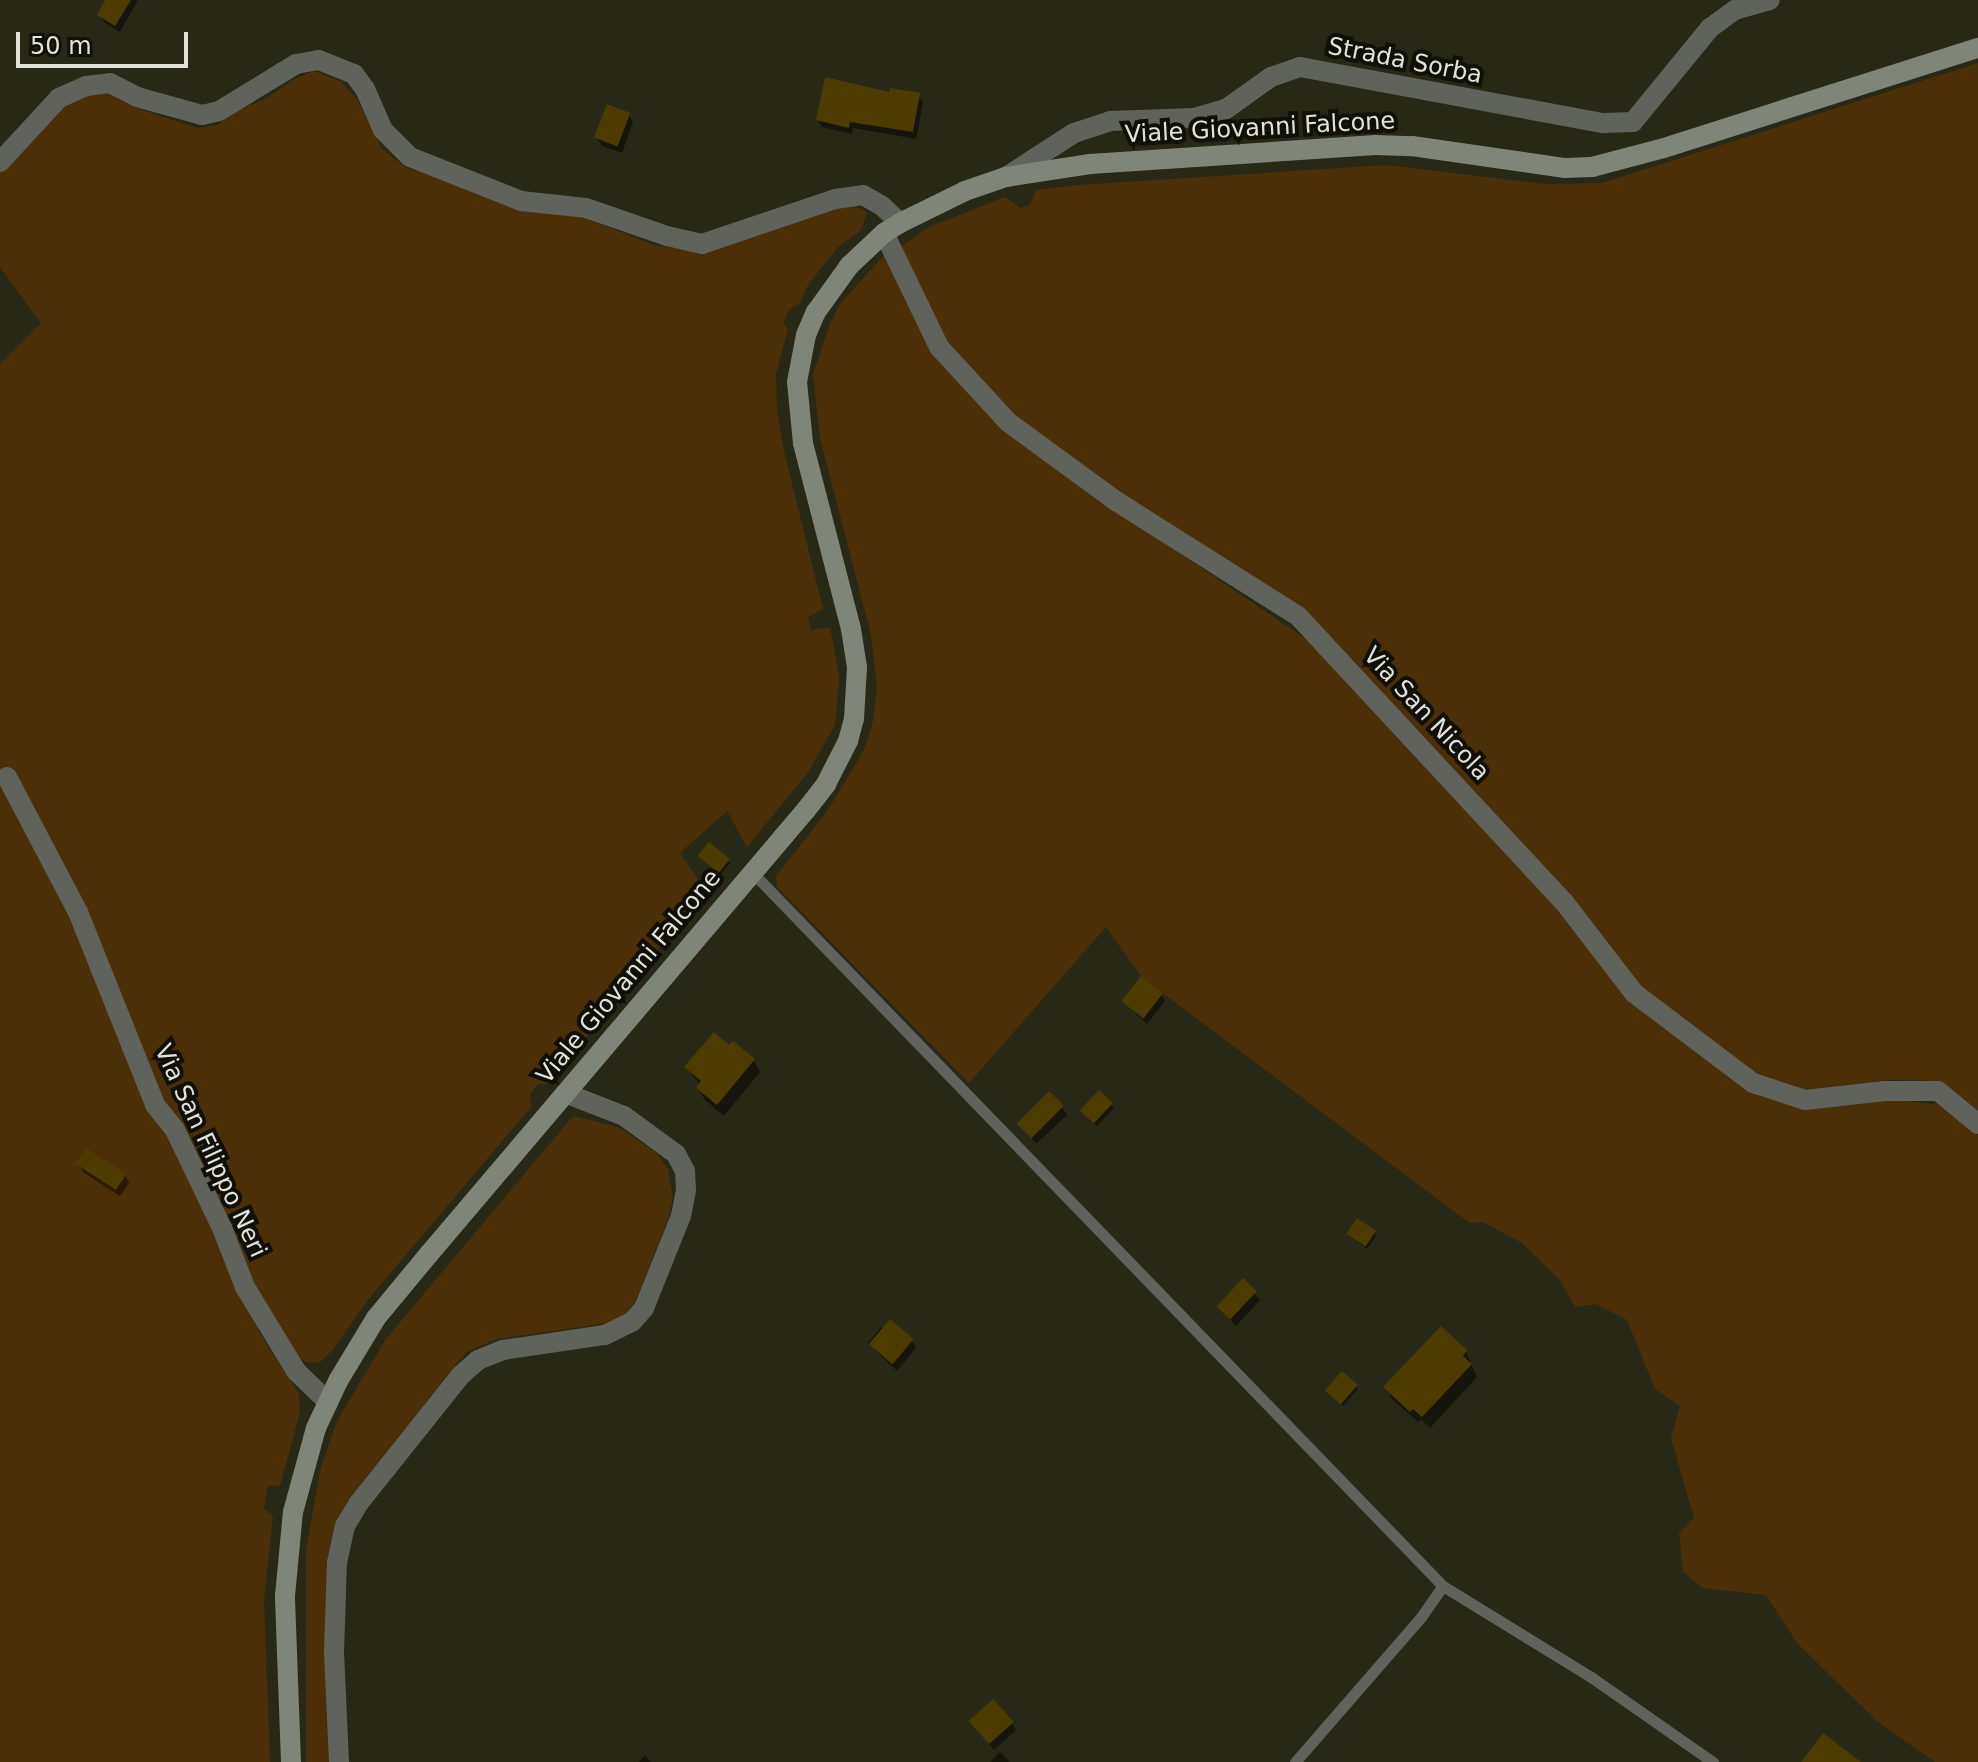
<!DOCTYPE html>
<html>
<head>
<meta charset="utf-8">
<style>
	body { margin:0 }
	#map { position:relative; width:1978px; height:1762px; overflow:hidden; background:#282816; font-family:"DejaVu Sans",sans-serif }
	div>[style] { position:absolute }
	.green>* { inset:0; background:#4b3007 }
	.shadow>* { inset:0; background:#0007 }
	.building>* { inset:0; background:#4d3c02; transform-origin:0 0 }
	.lane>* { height:11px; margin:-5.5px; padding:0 5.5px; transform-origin:5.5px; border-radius:5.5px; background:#5f635b }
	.street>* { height:20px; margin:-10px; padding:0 10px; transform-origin:10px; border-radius:10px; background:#5f635b }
	.secondary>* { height:20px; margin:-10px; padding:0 10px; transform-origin:10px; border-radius:10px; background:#7f8578 }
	span { translate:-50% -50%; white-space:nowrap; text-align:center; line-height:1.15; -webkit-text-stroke:8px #101008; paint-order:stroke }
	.street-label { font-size:24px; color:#e2e3d8 }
	.scale { position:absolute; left:16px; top:32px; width:172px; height:36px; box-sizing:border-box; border:4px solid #e2e3d8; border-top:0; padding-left:10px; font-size:24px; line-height:28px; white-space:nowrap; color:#e2e3d8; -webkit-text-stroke:6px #101008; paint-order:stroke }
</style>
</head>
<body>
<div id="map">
	<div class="green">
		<div style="clip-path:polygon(1978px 63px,1978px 1112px,1952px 1090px,1932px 1081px,1888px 1080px,1805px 1090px,1751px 1074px,1641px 991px,1301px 611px,1121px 497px,1013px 417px,949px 346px,899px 248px,929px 227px,1005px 197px,1020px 208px,1030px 205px,1036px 190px,1078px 185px,1386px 165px,1545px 184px,1602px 183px)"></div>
		<div style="clip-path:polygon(314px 71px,340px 81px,357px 99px,382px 149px,405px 167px,517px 206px,574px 214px,657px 246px,701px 251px,837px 206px,852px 205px,867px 212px,861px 230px,838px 247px,808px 285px,800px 303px,789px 310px,783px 323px,788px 329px,776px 374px,777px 410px,783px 447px,823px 609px,808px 617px,811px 630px,830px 627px,836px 658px,839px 679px,835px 725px,809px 771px,747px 847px,727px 811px,680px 853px,706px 891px,548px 1084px,538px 1084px,530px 1094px,531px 1107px,366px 1302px,332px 1351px,319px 1363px,306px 1362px,293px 1353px,277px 1319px,257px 1329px,299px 1394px,300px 1412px,280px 1486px,268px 1485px,264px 1509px,273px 1517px,264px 1600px,270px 1762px,0 1762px,0 364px,41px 323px,0 267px,0 172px,64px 105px,89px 93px,110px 90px,136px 108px,197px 128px,218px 125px,238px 110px,266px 99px,296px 78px)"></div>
		<div style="clip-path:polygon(884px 255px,936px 354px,1112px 507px,1319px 648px,1542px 890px,1629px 1000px,1762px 1097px,1810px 1106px,1893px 1099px,1945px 1106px,1978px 1135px,1978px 1762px,1935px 1762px,1878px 1722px,1798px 1644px,1766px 1595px,1703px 1588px,1683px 1572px,1679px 1533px,1694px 1518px,1671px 1438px,1680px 1406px,1655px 1389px,1627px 1320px,1596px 1304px,1575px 1307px,1560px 1280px,1522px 1243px,1483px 1222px,1470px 1223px,1168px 997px,1141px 976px,1106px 927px,969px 1083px,777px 887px,776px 876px,826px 813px,864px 750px,873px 721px,877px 687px,871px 635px,820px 438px,813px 375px,829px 326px,840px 304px)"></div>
		<div style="clip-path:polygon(573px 1116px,618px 1127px,657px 1153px,668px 1169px,673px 1198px,668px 1219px,635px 1302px,626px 1314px,609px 1323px,497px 1339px,466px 1352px,351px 1496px,339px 1520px,331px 1762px,306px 1762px,306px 1550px,321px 1467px,337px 1421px,386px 1339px)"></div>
	</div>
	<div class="shadow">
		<div style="clip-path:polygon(108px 0,138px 0,120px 32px,104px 22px,99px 15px)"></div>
		<div style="clip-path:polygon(891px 94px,918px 95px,923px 103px,916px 139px,853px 128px,852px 134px,822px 127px,818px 120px)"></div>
		<div style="clip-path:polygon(629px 115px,633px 122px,622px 153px,602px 146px,597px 138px)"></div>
		<div style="clip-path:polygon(703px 859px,728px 860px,730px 863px,721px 874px)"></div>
		<div style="clip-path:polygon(1161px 994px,1165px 1001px,1147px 1024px,1124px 1002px)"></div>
		<div style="clip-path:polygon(729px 1048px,754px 1060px,760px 1072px,724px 1116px,705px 1100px,698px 1088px,700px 1085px,687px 1068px)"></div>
		<div style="clip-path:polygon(1099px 1093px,1114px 1108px,1097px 1126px,1084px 1114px)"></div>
		<div style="clip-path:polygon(1062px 1107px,1067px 1115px,1036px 1144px,1019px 1123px)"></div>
		<div style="clip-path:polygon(78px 1164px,125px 1175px,129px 1183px,120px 1196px,83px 1172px)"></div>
		<div style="clip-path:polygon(1374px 1233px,1376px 1236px,1367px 1249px,1348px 1234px)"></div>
		<div style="clip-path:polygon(1243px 1281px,1260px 1300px,1236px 1326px,1220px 1308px)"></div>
		<div style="clip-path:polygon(881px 1327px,912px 1340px,916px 1348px,897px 1371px,868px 1343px)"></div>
		<div style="clip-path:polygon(1466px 1352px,1477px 1377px,1430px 1428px,1421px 1419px,1418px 1422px,1392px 1399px,1386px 1387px)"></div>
		<div style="clip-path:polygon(1357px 1387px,1358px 1389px,1343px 1406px,1329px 1393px)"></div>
		<div style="clip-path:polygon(971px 1722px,1012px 1723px,1016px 1730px,994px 1750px)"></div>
		<div style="clip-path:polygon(1000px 1752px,1010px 1762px,990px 1762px)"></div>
		<div style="clip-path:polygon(645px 1755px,651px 1762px,639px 1762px)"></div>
	</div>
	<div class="building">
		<div style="clip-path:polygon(105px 0,131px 0,115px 26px,97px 15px)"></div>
		<div style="clip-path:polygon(825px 77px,889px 92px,890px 88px,920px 93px,913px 132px,850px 122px,849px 128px,816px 120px)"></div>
		<div style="left:607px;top:104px;width:25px;height:36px;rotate:21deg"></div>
		<div style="left:709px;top:842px;width:27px;height:18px;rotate:39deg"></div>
		<div style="left:1141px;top:976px;width:28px;height:32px;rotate:38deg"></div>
		<div style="clip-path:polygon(714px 1032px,729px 1045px,733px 1041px,755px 1059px,717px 1105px,696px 1088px,701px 1081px,684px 1067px)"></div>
		<div style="left:1099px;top:1090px;width:19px;height:28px;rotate:43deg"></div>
		<div style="left:1049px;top:1091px;width:21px;height:46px;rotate:45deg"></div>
		<div style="left:86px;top:1148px;width:48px;height:19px;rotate:33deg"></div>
		<div style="left:1357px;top:1218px;width:23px;height:19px;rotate:34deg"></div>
		<div style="left:1243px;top:1278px;width:19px;height:39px;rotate:43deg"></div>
		<div style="left:890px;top:1319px;width:31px;height:33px;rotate:40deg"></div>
		<div style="clip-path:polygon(1441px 1326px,1467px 1350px,1463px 1356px,1472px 1364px,1422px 1417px,1413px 1409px,1410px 1412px,1383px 1387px)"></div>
		<div style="left:1342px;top:1371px;width:21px;height:26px;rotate:41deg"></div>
		<div style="left:993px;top:1699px;width:31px;height:33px;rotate:48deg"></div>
		<div style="clip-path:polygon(1823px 1733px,1861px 1762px,1801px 1762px)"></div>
	</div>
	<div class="lane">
		<div style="left:752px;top:872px;width:994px;rotate:45.94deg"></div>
		<div style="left:1443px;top:1586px;width:174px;rotate:31.6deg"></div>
		<div style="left:1591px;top:1677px;width:149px;rotate:34.9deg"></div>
		<div style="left:1295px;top:1762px;width:192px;rotate:-49deg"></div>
		<div style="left:1421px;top:1617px;width:38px;rotate:-55deg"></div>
	</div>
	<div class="street">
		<div style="left:0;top:162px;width:87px;rotate:-47.3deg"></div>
		<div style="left:59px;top:98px;width:30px;rotate:-24deg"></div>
		<div style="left:86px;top:86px;width:24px;rotate:-7deg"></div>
		<div style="left:110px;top:83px;width:30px;rotate:27deg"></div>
		<div style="left:137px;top:97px;width:67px;rotate:15.5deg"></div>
		<div style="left:202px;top:115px;width:17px;rotate:-13deg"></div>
		<div style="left:219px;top:111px;width:90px;rotate:-31.4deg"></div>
		<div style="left:296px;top:64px;width:23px;rotate:-10deg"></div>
		<div style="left:319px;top:60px;width:38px;rotate:22deg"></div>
		<div style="left:354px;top:74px;width:19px;rotate:54deg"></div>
		<div style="left:365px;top:89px;width:45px;rotate:66.3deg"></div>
		<div style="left:383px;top:130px;width:38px;rotate:45deg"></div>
		<div style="left:410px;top:157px;width:119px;rotate:21.6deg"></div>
		<div style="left:521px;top:201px;width:65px;rotate:6.1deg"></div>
		<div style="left:586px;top:208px;width:86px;rotate:19.1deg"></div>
		<div style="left:667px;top:236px;width:36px;rotate:13deg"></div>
		<div style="left:702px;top:244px;width:140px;rotate:-18.7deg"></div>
		<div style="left:835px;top:199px;width:28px;rotate:-8deg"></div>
		<div style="left:863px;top:195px;width:22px;rotate:30deg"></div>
		<div style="left:882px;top:206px;width:25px;rotate:43deg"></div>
		<div style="left:1006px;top:177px;width:81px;rotate:-32.9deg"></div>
		<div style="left:1074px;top:133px;width:38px;rotate:-18deg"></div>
		<div style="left:1110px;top:121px;width:84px;rotate:-2deg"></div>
		<div style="left:1194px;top:118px;width:33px;rotate:-16deg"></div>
		<div style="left:1226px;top:109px;width:55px;rotate:-35.4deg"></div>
		<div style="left:1271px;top:77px;width:31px;rotate:-19deg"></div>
		<div style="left:1300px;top:67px;width:308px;rotate:10.5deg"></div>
		<div style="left:1603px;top:123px;width:30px;rotate:-2deg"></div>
		<div style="left:1633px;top:122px;width:122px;rotate:-50.7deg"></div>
		<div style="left:1710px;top:28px;width:31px;rotate:-36deg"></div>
		<div style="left:1735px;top:10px;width:36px;rotate:-16deg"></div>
		<div style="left:884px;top:233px;width:127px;rotate:64.2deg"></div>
		<div style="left:939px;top:347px;width:102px;rotate:47.4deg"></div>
		<div style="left:1008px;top:422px;width:134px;rotate:36.2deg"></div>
		<div style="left:1116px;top:501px;width:215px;rotate:32.3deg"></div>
		<div style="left:1298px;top:616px;width:391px;rotate:47.1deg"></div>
		<div style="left:1564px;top:902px;width:115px;rotate:52.4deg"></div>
		<div style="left:1634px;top:993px;width:149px;rotate:37.1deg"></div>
		<div style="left:1753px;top:1083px;width:55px;rotate:18.1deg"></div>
		<div style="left:1805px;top:1100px;width:80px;rotate:-6.5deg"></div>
		<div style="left:1884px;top:1091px;width:54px"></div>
		<div style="left:1938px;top:1091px;width:52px;rotate:39.5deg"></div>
		<div style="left:7px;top:777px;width:153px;rotate:62.3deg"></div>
		<div style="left:78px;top:912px;width:208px;rotate:68.2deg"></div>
		<div style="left:155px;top:1105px;width:32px;rotate:51deg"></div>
		<div style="left:175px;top:1130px;width:109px;rotate:64.4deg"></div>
		<div style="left:222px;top:1228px;width:63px;rotate:68.7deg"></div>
		<div style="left:245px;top:1287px;width:98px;rotate:58.7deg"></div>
		<div style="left:296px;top:1371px;width:45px;rotate:44.1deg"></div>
		<div style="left:339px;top:1762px;width:110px;rotate:-92.6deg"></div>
		<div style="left:334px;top:1652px;width:89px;rotate:-88.1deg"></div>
		<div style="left:337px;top:1563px;width:38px;rotate:-78deg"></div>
		<div style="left:345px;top:1526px;width:26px;rotate:-59deg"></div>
		<div style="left:358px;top:1504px;width:165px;rotate:-51.4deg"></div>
		<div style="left:461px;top:1375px;width:23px;rotate:-41deg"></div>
		<div style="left:478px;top:1360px;width:27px;rotate:-22deg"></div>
		<div style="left:503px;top:1350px;width:103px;rotate:-8.4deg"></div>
		<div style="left:605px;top:1335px;width:30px;rotate:-26deg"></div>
		<div style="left:632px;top:1322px;width:18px;rotate:-49deg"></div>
		<div style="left:644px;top:1308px;width:99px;rotate:-68.1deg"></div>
		<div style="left:681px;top:1216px;width:26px;rotate:-79deg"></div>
		<div style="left:686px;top:1190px;width:19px;rotate:-93deg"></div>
		<div style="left:685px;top:1171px;width:19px;rotate:-118deg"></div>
		<div style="left:676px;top:1154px;width:64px;rotate:-143.8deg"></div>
		<div style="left:624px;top:1116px;width:63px;rotate:-158.7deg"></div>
	</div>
	<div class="secondary">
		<div style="left:291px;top:1762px;width:166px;rotate:-92.1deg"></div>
		<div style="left:285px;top:1596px;width:84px;rotate:-84.6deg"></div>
		<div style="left:293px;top:1512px;width:87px;rotate:-74.7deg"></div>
		<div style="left:316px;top:1428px;width:52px;rotate:-64.9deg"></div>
		<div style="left:338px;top:1381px;width:74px;rotate:-58.9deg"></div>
		<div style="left:376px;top:1318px;width:83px;rotate:-50.4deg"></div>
		<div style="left:429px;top:1254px;width:582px;rotate:-49.67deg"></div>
		<div style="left:806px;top:810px;width:33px;rotate:-52deg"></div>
		<div style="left:826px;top:784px;width:48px;rotate:-62.9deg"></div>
		<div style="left:848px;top:741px;width:23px;rotate:-75deg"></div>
		<div style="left:854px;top:719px;width:52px;rotate:-86.7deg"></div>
		<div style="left:857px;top:667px;width:38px;rotate:-99deg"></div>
		<div style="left:851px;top:629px;width:192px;rotate:-104.5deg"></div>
		<div style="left:803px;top:443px;width:61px;rotate:-95.6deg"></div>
		<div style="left:797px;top:382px;width:48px;rotate:-79.2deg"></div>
		<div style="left:806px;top:335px;width:25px;rotate:-67deg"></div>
		<div style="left:816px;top:312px;width:57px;rotate:-54.3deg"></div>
		<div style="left:849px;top:266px;width:48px;rotate:-43.3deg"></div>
		<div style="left:884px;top:233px;width:19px;rotate:-32deg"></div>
		<div style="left:900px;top:223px;width:72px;rotate:-26.2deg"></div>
		<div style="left:965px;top:191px;width:43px;rotate:-18.9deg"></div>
		<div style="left:1006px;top:177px;width:85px;rotate:-8.8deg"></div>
		<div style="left:1090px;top:164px;width:286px;rotate:-3.8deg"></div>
		<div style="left:1375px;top:145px;width:37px;rotate:2deg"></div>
		<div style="left:1412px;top:146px;width:155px;rotate:8.2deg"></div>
		<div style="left:1565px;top:168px;width:27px;rotate:-2deg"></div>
		<div style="left:1592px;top:167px;width:74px;rotate:-14.8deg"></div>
		<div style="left:1664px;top:148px;width:330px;rotate:-17.7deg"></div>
	</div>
	<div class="street-label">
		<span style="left:1405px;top:61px;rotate:11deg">Strada Sorba</span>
		<span style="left:1260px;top:128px;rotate:-3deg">Viale Giovanni Falcone</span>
		<span style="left:1426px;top:714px;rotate:47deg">Via San Nicola</span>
		<span style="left:629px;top:977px;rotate:-50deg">Viale Giovanni Falcone</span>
		<span style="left:210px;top:1151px;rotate:65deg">Via San Filippo Neri</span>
	</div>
	<div class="scale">50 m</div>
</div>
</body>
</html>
